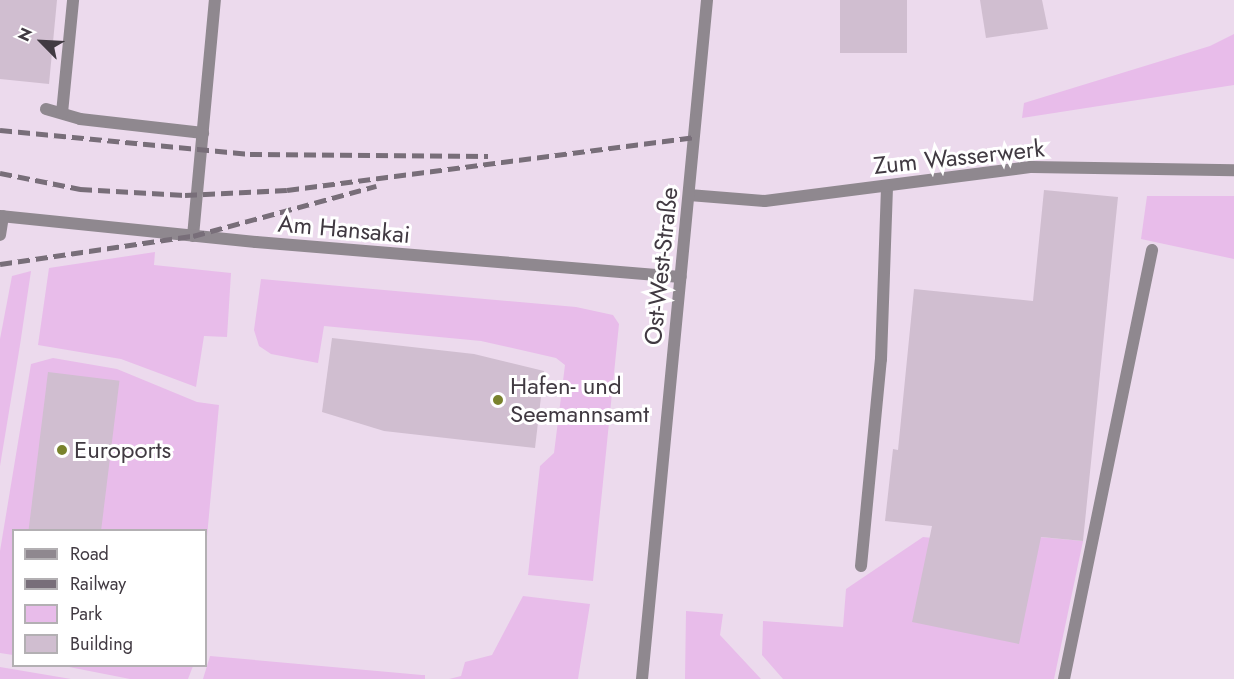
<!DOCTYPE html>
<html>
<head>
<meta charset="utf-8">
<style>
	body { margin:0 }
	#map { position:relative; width:1234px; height:679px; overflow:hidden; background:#ecdaed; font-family:Jost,sans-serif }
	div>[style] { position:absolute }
	.green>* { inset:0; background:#e8bcea }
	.building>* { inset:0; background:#d0bed0; transform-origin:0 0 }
	.service>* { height:12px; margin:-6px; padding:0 6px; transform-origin:6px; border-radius:6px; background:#8f888f }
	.minor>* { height:12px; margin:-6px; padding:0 6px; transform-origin:6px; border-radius:6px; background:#8f888f }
	.rail>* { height:4.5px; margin-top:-2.25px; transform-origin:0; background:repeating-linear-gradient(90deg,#786e79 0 12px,transparent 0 18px) }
	.dots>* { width:16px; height:16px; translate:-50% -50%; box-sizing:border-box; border:3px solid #fff; border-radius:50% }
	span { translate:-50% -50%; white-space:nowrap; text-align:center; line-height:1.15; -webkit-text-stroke:6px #fff; paint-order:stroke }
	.street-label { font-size:24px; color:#413a42 }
	.poi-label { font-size:24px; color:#413a42 }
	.left { translate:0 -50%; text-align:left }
	.legend { position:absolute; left:12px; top:529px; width:195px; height:138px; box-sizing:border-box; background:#fff; border:2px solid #b3b0b3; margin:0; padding:8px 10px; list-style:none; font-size:18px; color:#413a42 }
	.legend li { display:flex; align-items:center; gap:12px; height:30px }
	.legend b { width:30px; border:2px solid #b3b0b3 }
	.north { position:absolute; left:12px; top:12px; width:60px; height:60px; -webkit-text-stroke:4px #fff; paint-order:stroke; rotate:294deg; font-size:16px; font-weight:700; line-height:24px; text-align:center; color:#413a42 }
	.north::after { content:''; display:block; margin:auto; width:21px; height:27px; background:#413a42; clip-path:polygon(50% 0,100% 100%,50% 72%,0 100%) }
</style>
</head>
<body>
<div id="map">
	<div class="green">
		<div style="clip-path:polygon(1234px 34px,1234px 85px,1022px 118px,1024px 103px,1210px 46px)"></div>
		<div style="clip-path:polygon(1147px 196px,1234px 196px,1234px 259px,1141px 239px)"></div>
		<div style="clip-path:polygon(155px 252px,154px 265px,231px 273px,227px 337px,204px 336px,196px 387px,121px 359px,38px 345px,49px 268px)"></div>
		<div style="clip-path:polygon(31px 271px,20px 345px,0 466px,0 339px,12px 276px)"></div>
		<div style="clip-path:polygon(261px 279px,576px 307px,613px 315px,619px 324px,593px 581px,528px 575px,540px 466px,554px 453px,565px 365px,556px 358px,481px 341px,324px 326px,318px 363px,271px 354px,259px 346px,254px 330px)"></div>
		<div style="clip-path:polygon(53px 358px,117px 369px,197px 402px,219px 405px,206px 548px,206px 530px,14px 530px,13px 655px,0 653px,0 551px,31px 364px)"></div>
		<div style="clip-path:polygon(1017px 535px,1083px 541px,1054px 679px,783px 679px,762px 655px,763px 621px,843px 627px,846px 589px,923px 537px,1011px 546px)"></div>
		<div style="clip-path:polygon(523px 596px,590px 604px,578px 679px,449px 679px,461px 676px,465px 662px,492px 655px)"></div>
		<div style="clip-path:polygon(686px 611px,723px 614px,720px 635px,761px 679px,685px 679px)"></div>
		<div style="clip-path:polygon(210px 656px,422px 675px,425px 675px,425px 679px,203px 679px)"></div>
		<div style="clip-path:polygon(64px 666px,193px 666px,188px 679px,130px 679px)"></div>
		<div style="clip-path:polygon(0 667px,71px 679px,0 679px)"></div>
	</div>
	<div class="building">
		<div style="clip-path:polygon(0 0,57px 0,49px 84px,0 79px)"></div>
		<div style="left:840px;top:0;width:67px;height:53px"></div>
		<div style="clip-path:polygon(980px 0,1042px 0,1048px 29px,986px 38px)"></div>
		<div style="clip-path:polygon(1044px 190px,1118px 197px,1083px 541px,1041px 537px,1019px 644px,912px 622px,932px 526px,885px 521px,893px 449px,898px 450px,914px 289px,1033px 301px)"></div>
		<div style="clip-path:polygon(332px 338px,474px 354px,544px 371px,535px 448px,384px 431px,322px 412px)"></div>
		<div style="left:48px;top:372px;width:72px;height:160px;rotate:7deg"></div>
	</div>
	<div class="service">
		<div style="left:46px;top:109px;width:35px;rotate:16deg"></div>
		<div style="left:80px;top:119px;width:124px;rotate:6.5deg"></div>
		<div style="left:62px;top:113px;width:114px;rotate:-84.4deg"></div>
		<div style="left:193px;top:236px;width:237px;rotate:-84.7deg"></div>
		<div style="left:861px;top:566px;width:208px;rotate:-84.5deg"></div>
		<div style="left:881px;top:359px;width:173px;rotate:-88deg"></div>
		<div style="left:1064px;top:679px;width:438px;rotate:-78.4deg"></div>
	</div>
	<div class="minor">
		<div style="left:689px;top:195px;width:76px;rotate:4.5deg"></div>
		<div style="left:765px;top:201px;width:269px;rotate:-7.3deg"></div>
		<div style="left:1032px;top:167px;width:202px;rotate:0.9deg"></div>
		<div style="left:0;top:216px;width:257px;rotate:5.8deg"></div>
		<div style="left:256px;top:242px;width:426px;rotate:4.7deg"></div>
		<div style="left:0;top:235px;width:19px;rotate:-81deg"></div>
		<div style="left:642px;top:679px;width:682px;rotate:-84.53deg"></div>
	</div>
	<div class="rail">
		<div style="left:0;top:130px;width:251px;rotate:5.5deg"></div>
		<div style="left:250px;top:154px;width:238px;rotate:0.5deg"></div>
		<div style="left:0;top:173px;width:82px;rotate:11.3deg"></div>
		<div style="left:80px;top:189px;width:105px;rotate:3.3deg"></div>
		<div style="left:185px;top:195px;width:102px;rotate:-2.8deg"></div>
		<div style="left:287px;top:190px;width:410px;rotate:-7.4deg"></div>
		<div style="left:0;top:264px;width:195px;rotate:-8.3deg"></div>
		<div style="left:193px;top:236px;width:190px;rotate:-15.3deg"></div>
	</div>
	<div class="dots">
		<div style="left:498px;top:400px;background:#79822d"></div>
		<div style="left:62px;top:450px;background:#79822d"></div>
	</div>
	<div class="street-label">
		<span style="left:959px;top:157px;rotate:-6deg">Zum Wasserwerk</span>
		<span style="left:344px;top:229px;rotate:5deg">Am Hansakai</span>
		<span style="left:661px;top:266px;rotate:-84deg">Ost-West-Straße</span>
	</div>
	<div class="poi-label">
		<span class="left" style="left:510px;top:400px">Hafen- und<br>Seemannsamt</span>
		<span class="left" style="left:74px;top:450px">Euroports</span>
	</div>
	<ul class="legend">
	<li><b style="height:8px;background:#8f888f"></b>Road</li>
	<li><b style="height:8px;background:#786e79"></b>Railway</li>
	<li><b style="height:16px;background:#e8bcea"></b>Park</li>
	<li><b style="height:16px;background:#d0bed0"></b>Building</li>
	</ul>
	<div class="north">N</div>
</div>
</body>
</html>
